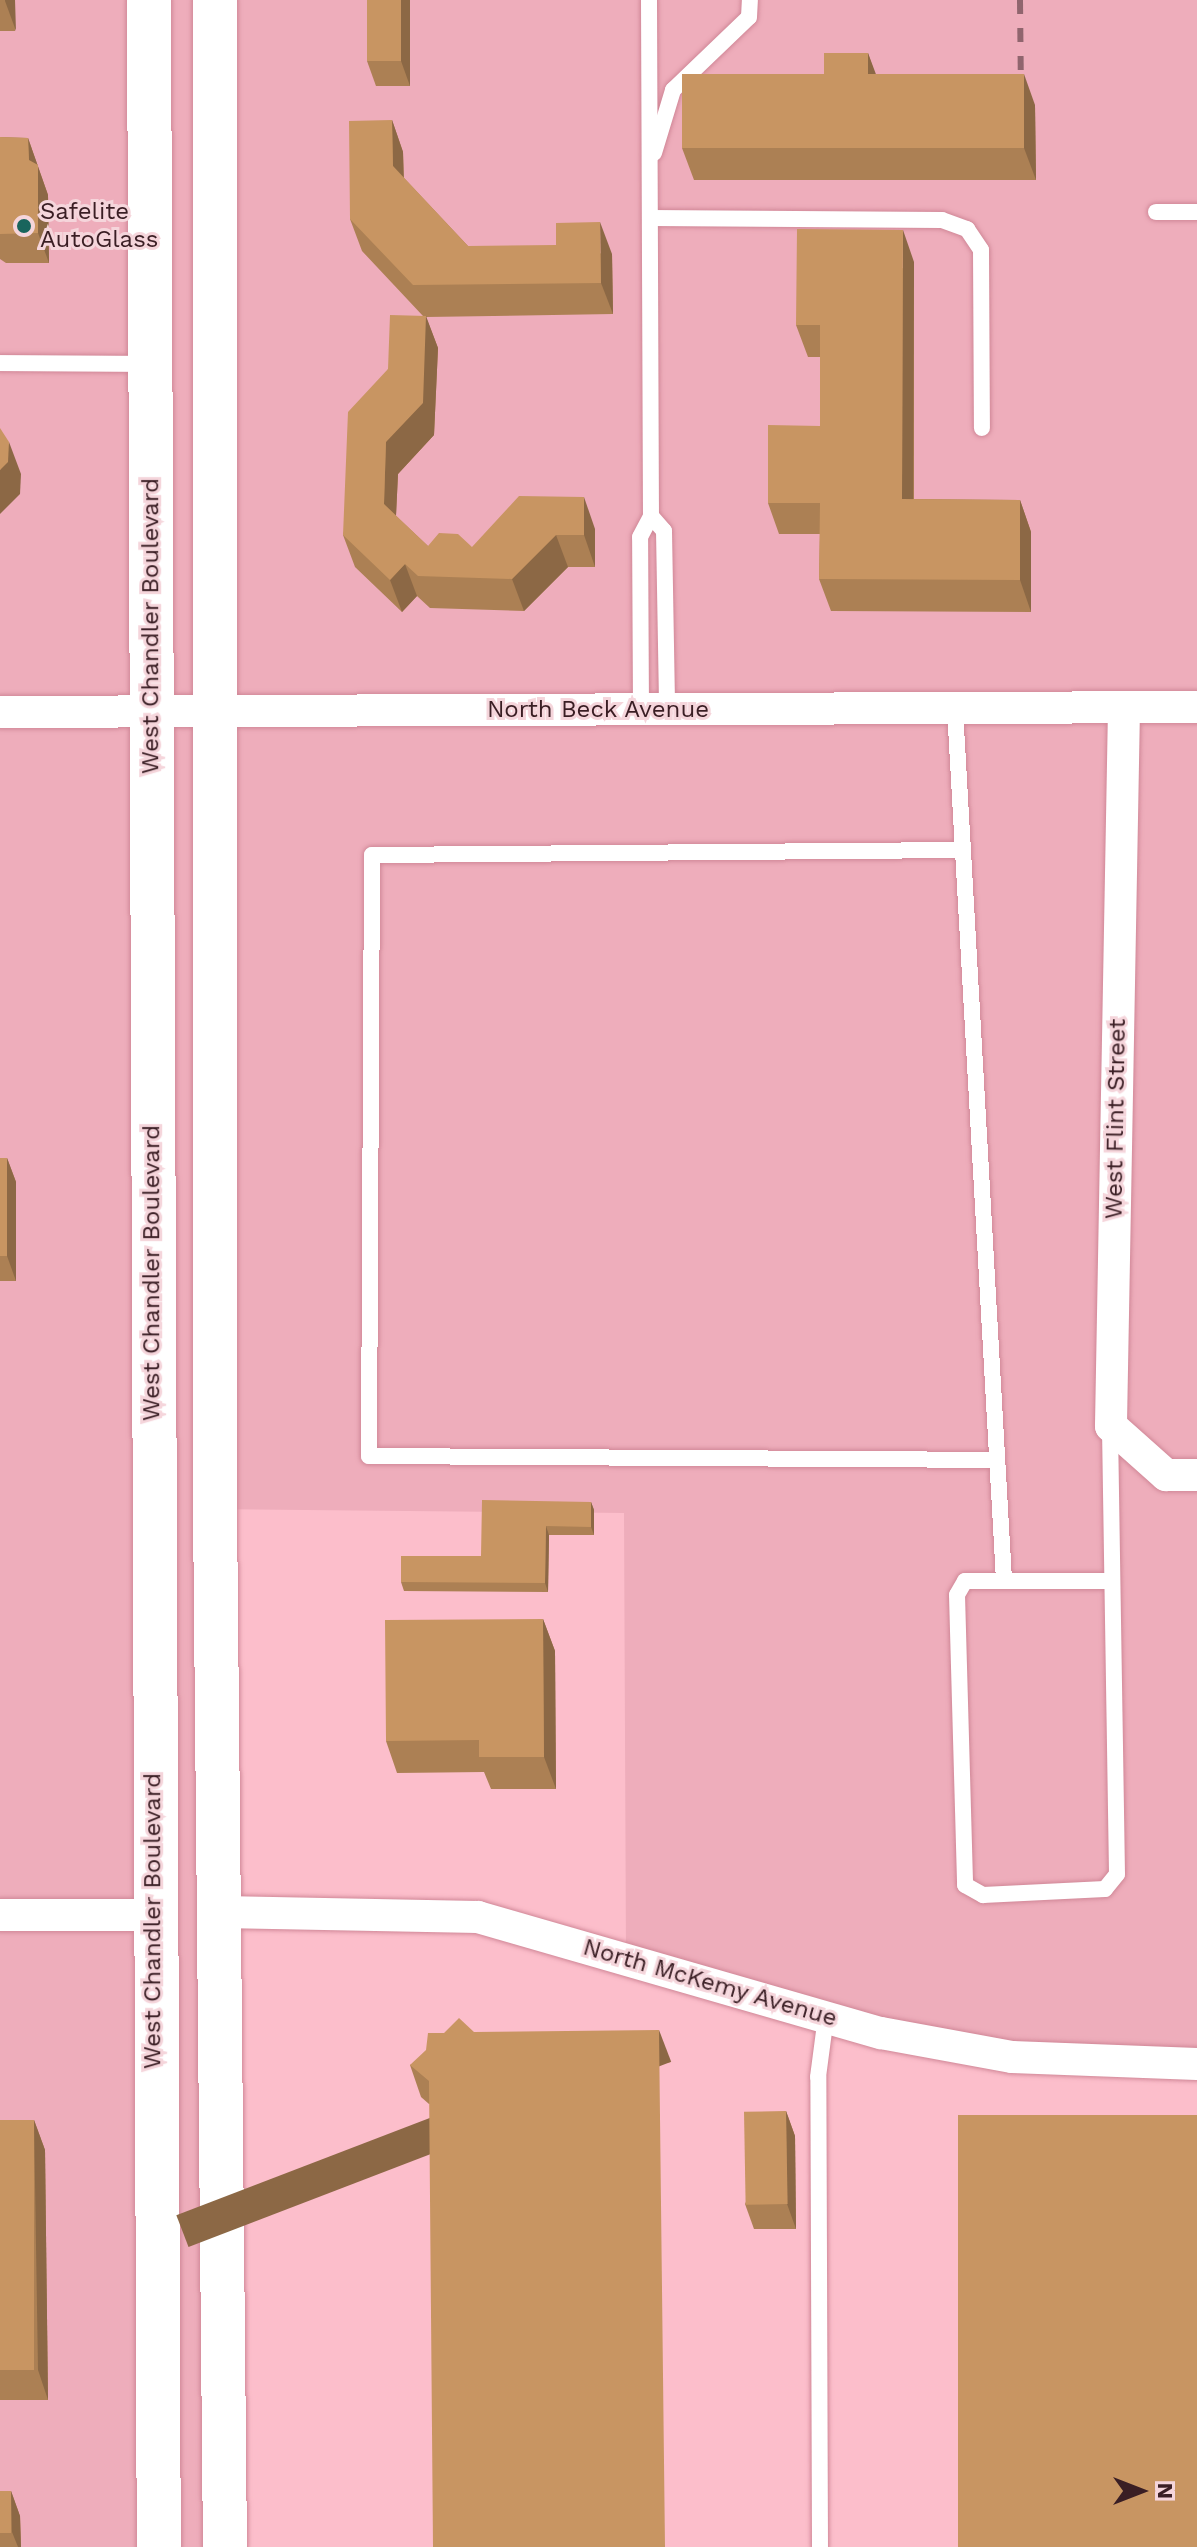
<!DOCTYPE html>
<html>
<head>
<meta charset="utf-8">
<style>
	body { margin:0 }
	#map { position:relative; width:1197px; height:2547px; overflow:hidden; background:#fcbecb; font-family:"Work Sans",sans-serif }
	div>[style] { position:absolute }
	.built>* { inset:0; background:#eeadbb }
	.roads { filter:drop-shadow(0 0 2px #d08797) drop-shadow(0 0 2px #d08797) }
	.service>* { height:16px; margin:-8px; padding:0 8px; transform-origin:8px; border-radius:8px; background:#fff }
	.minor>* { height:32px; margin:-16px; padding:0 16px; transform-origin:16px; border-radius:16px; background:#fff }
	.secondary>* { height:44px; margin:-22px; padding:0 22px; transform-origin:22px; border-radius:22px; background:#fff }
	.rail>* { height:6px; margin-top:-3px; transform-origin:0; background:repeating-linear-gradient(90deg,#90656e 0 14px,transparent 0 28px) }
	.wall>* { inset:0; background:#ac8054; transform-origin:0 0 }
	.shaded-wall>* { inset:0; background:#8c6845; transform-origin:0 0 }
	.building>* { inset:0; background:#c89562; transform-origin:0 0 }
	.dots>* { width:22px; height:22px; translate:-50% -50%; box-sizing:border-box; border:4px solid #f5d5db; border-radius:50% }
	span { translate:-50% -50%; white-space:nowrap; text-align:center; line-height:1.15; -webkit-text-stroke:6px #f5d5db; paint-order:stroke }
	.poi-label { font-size:24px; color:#3a1e24 }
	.left { translate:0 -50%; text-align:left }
	.street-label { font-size:24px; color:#3a1e24 }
	.north { position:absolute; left:1101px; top:2451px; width:80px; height:80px; -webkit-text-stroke:6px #f5d5db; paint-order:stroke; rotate:90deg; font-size:22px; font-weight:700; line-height:32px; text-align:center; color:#3a1e24 }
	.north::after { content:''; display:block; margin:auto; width:28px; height:36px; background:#3a1e24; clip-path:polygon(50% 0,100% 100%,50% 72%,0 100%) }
</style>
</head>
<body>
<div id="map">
	<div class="built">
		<div style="clip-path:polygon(0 0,1197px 0,1197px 2064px,1012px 2057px,626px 1958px,624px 1513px,215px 1509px,224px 2547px,0 2547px)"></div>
	</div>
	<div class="roads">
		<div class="service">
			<div style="left:649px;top:0;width:516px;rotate:89.78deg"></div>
			<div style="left:654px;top:153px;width:66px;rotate:-73.2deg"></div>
			<div style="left:673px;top:90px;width:105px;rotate:-43.8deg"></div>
			<div style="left:749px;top:17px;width:17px;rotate:-87deg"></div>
			<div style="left:1156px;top:212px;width:41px"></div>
			<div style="left:650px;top:218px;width:292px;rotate:0.4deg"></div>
			<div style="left:942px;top:220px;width:27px;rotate:20deg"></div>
			<div style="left:967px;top:229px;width:25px;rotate:56deg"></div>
			<div style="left:981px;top:250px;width:178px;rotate:89.7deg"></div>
			<div style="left:0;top:363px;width:149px;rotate:0.4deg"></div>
			<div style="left:955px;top:709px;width:873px;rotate:86.78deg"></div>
			<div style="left:641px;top:710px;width:173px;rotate:-90.3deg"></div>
			<div style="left:640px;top:537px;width:24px;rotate:-62deg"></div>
			<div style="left:651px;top:516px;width:20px;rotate:49deg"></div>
			<div style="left:664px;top:531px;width:179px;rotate:89deg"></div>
			<div style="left:961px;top:850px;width:589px;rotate:179.51deg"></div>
			<div style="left:372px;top:855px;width:601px;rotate:90.29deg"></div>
			<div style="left:369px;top:1456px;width:628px;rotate:0.36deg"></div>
			<div style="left:1110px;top:1581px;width:145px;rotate:180deg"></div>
			<div style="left:965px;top:1581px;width:16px;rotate:120deg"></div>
			<div style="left:957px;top:1595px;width:290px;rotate:88.4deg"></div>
			<div style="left:965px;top:1885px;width:21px;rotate:29deg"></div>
			<div style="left:983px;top:1895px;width:122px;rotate:-2.8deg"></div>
			<div style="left:1105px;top:1889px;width:19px;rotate:-51deg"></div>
			<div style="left:1117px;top:1874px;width:447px;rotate:-90.9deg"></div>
			<div style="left:820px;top:2547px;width:470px;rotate:-90.2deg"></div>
			<div style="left:818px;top:2077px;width:62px;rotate:-82.5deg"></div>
		</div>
		<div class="minor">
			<div style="left:1124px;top:708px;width:718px;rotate:91.04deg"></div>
			<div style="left:1111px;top:1426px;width:74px;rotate:41.7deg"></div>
			<div style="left:1166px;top:1475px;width:31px"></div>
			<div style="left:0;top:712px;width:1197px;rotate:-0.24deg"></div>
			<div style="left:222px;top:1912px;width:256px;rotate:1.1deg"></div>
			<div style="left:478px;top:1917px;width:419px;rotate:16.1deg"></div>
			<div style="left:881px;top:2033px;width:133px;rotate:10.4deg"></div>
			<div style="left:1012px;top:2057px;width:185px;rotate:2.2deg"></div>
			<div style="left:0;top:1915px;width:152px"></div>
		</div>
		<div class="secondary">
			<div style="left:149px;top:0;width:2547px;rotate:89.78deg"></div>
			<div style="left:215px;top:0;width:1509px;rotate:90deg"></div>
			<div style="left:215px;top:1509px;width:1038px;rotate:89.45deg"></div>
		</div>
	</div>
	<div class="rail">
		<div style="left:1020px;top:0;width:90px;rotate:89.4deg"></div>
	</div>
	<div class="wall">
		<div style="left:0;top:0;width:15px;height:31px"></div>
		<div style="clip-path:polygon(410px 0,410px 86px,376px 86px,367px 61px)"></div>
		<div style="clip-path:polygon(868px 53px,875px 74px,1035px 105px,1036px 180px,694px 180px,682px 148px,824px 74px)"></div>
		<div style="clip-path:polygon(392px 120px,403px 152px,404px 178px,468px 246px,612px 254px,613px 314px,426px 317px,438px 348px,434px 435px,398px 474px,396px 516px,428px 546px,472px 547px,595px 529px,595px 567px,568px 567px,524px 611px,430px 608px,417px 596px,402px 612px,355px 567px,343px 535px,388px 369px,423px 316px,362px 251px,350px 219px)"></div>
		<div style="clip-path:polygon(0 137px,28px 138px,48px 195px,49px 263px,6px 263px,0 259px)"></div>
		<div style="clip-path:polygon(914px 262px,914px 499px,1020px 500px,1031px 532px,1031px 612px,831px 611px,819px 579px,820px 534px,779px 534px,768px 503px,820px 426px,820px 357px,808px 357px,796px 325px)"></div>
		<div style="clip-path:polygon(0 1158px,7px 1158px,16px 1182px,16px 1281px,0 1281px)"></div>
		<div style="clip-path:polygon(591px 1502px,594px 1510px,594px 1535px,549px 1535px,548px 1592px,404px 1591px,401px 1582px,481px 1556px)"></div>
		<div style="clip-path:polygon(543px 1619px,555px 1651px,556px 1789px,491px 1789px,484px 1772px,397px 1773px,386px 1741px)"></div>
		<div style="clip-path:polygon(474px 2032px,671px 2062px,429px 2104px,421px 2097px,410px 2065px)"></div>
		<div style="clip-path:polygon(786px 2111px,795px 2136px,796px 2229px,754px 2229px,745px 2204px)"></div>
		<div style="clip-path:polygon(0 2120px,34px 2120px,45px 2150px,48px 2400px,0 2400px)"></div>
		<div style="clip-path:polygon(0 2491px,11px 2491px,20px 2516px,21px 2547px,0 2547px)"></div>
	</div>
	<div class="shaded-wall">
		<div style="clip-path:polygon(5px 0,15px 0,16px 31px,5px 1px)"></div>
		<div style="clip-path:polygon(401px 0,410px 0,410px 86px,401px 61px)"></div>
		<div style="clip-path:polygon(868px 53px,880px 85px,868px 74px)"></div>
		<div style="clip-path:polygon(1024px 74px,1035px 105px,1036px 180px,1024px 148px)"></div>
		<div style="clip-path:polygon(392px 120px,403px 152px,404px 198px,393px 166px)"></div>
		<div style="clip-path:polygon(28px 138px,48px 195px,49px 263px,38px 233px,29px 160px)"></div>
		<div style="clip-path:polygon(600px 222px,612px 254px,613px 314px,601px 283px)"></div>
		<div style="clip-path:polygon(903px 230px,914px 262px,913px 531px,902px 499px)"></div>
		<div style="clip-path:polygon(426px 316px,438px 348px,434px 435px,398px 474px,395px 536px,384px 504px,386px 442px)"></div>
		<div style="clip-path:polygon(9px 442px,21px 474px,20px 494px,0 514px,0 470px)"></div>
		<div style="clip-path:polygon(584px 497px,595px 529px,595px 567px,584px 535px)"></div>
		<div style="clip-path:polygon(1020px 500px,1031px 532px,1031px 612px,1020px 580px)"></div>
		<div style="clip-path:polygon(556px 535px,568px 567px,524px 611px,512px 579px)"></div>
		<div style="clip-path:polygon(405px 564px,417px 596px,402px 612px,390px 580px)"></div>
		<div style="clip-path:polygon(7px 1158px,16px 1182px,16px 1281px,7px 1256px)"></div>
		<div style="clip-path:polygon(591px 1502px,594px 1510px,594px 1535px,591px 1527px)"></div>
		<div style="clip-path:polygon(546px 1526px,549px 1535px,548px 1592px,545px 1583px)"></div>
		<div style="clip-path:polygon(543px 1619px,555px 1651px,556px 1789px,544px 1757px)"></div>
		<div style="left:659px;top:2030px;width:34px;height:517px;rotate:69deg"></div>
		<div style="clip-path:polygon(786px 2111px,795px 2136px,796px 2229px,787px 2204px)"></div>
		<div style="clip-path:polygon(34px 2120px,45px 2150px,48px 2400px,38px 2370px)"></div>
		<div style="clip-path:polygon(11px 2491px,20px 2516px,21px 2547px,18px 2547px,12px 2532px)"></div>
	</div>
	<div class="building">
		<div style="left:367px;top:0;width:34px;height:61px"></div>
		<div style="clip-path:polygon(824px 53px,868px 53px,868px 74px,1024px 74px,1024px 148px,682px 148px,682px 74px,824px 74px)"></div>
		<div style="clip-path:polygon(392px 120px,393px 166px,468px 246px,556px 245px,556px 223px,600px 222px,601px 283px,413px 285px,350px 219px,349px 121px)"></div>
		<div style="clip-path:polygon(0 137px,28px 138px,29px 160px,38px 165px,38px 233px,0 234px)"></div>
		<div style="clip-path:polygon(797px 229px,903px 230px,902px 499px,1020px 500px,1020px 580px,819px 579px,820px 503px,768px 503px,768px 425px,820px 426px,820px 325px,796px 325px)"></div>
		<div style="clip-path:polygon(390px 315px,426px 316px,423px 403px,386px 442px,384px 504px,428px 546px,439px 533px,458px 534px,472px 547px,519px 496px,584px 497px,584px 535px,556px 535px,512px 579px,418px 576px,405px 564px,390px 580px,343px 535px,348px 412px,388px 369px)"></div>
		<div style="clip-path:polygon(0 428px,9px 442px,8px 462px,0 470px)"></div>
		<div style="left:0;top:1158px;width:7px;height:98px"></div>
		<div style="clip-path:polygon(482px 1500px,591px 1502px,591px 1527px,546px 1526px,545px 1583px,401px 1582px,401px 1556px,481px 1556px)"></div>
		<div style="clip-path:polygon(543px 1619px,544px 1757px,479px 1757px,479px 1740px,386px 1741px,385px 1620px)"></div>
		<div style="clip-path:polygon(459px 2018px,474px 2032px,659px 2030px,665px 2547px,433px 2547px,429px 2081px,410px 2065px,426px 2050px,428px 2033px,444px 2033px)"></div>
		<div style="left:786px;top:2111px;width:93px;height:42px;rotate:89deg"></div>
		<div style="left:1197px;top:2115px;width:432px;height:239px;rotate:90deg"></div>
		<div style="left:0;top:2120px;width:34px;height:250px"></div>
		<div style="left:0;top:2491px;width:11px;height:42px"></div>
	</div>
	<div class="dots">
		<div style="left:24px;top:226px;background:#19655d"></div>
	</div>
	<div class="poi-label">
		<span class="left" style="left:40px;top:226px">Safelite<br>AutoGlass</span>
	</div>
	<div class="street-label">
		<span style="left:151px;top:626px;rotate:-90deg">West Chandler Boulevard</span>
		<span style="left:598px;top:710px">North Beck Avenue</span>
		<span style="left:1116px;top:1119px;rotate:-89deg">West Flint Street</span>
		<span style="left:152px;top:1273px;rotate:-90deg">West Chandler Boulevard</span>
		<span style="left:153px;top:1921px;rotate:-90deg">West Chandler Boulevard</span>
		<span style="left:710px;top:1983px;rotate:16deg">North McKemy Avenue</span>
	</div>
	<div class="north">N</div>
</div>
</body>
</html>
